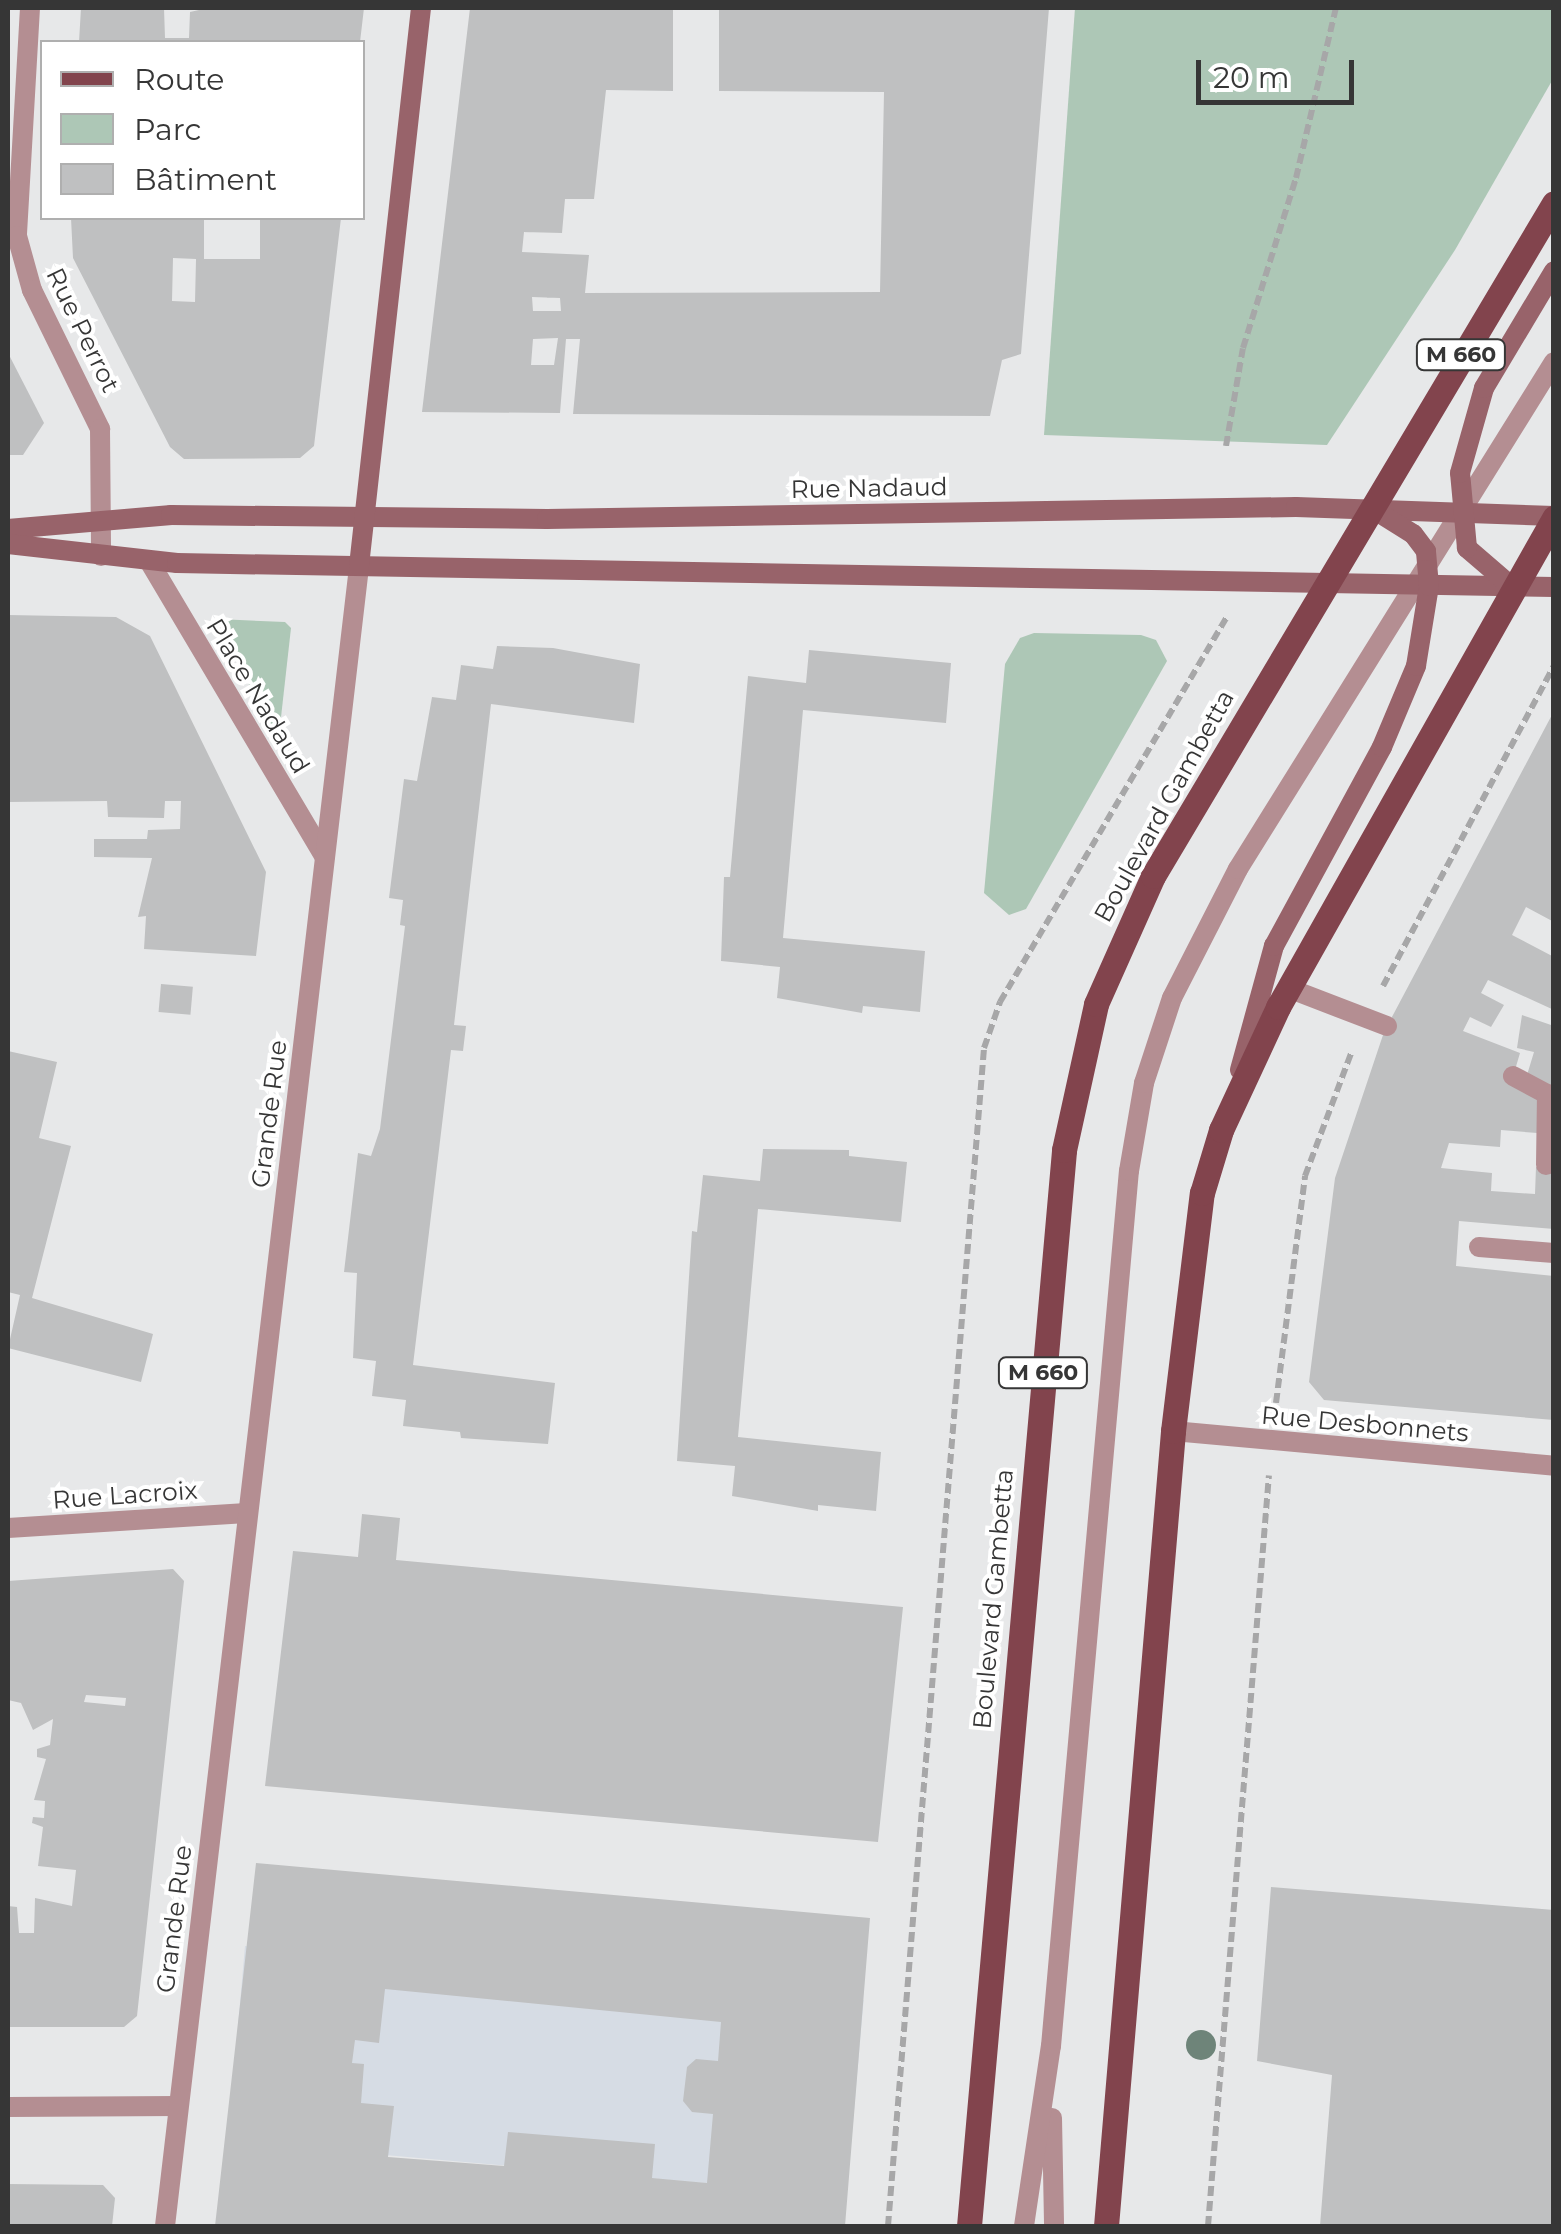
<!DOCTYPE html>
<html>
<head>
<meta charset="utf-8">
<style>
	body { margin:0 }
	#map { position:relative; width:1561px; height:2234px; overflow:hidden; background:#e7e8e9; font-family:Montserrat,sans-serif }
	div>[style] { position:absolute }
	.built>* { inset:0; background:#d6dce4; transform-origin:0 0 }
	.green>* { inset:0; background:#adc7b6 }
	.building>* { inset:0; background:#bfc0c1; transform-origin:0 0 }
	.path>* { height:6px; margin-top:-3px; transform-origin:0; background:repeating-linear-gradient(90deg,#a7a7a8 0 10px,transparent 0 15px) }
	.lane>* { height:20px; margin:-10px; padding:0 10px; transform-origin:10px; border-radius:10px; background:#b48e92 }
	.street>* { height:20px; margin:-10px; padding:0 10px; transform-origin:10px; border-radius:10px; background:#b48e92 }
	.secondary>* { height:20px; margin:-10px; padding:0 10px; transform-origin:10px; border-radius:10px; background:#98636a }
	.primary>* { height:25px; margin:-12.5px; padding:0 12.5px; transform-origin:12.5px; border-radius:12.5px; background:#82444d }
	.trees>* { width:30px; height:30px; margin:-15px; border-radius:50%; background:#6e8479 }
	span { translate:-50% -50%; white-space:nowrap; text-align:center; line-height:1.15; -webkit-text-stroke:8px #fff; paint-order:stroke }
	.shield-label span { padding:2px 8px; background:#fff; border:2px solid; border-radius:8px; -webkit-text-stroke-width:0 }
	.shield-label { font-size:22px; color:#363636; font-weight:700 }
	.street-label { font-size:25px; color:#363636 }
	.frame { position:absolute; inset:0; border:10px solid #363636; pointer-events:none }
	.legend { position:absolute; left:40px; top:40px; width:325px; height:180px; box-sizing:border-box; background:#fff; border:2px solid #afafaf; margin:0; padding:12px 18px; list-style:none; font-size:30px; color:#363636 }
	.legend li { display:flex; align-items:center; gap:20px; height:50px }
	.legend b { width:50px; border:2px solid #afafaf }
	.scale { position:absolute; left:1196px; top:60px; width:158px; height:45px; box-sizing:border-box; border:5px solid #363636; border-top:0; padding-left:12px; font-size:30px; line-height:35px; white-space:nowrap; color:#363636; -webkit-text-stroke:8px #fff; paint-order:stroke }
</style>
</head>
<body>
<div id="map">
	<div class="built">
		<div style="left:245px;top:1946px;width:621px;height:196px;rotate:5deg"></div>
	</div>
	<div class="green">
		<div style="clip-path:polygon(1075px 8px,1553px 8px,1553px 79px,1455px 250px,1327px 445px,1044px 435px)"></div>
		<div style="clip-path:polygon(217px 619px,285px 622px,291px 628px,278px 744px)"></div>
		<div style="clip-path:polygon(1034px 633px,1141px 635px,1156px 640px,1167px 661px,1026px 909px,1009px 915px,984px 893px,1005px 664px,1020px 638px)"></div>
	</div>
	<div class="building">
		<div style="clip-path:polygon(81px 8px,164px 8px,165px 38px,189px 38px,190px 12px,208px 8px,364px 8px,360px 42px,79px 42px)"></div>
		<div style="clip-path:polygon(evenodd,470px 8px,673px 8px,673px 91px,606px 90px,594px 199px,565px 199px,562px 233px,524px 232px,522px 252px,589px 255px,585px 293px,880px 292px,884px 92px,719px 91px,719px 8px,1049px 8px,1021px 354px,1002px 360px,990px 416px,573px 414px,580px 339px,566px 339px,560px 413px,422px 412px,470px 8px,532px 297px,560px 298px,561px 311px,533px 311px,532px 297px,470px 8px,558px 338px,554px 365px,531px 365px,533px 339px,558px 338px)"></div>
		<div style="clip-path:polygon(evenodd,71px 218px,204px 218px,204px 259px,260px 259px,260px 218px,341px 218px,314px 446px,300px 458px,184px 459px,170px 447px,73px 258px,71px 218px,173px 258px,196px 259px,195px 302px,172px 301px,173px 258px)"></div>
		<div style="clip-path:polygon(8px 353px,44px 423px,23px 455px,8px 455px)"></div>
		<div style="clip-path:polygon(8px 615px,116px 617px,150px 636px,266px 872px,256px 956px,144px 949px,146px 916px,138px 917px,152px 858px,94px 857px,94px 839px,147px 839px,148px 830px,180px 829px,181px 801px,165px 801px,164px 818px,108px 817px,107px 801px,8px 802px)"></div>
		<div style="clip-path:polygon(497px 646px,553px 648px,640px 664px,634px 723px,491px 704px,454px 1025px,466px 1026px,463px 1051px,451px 1050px,413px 1365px,555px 1383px,548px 1444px,461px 1438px,460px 1432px,403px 1426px,406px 1400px,372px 1396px,376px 1361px,353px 1358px,357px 1273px,344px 1272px,358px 1153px,371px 1156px,380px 1129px,405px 926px,400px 925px,403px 900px,389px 898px,404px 779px,417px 781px,432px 697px,456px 700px,461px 665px,493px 669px)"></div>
		<div style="clip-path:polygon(809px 650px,951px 663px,946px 723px,803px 710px,783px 938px,925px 951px,920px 1012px,863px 1006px,862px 1013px,777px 998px,780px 967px,721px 961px,724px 877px,730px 877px,748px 676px,806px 683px)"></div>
		<div style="clip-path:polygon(1554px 711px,1554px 922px,1526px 907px,1512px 935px,1554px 957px,1554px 1010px,1488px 980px,1481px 993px,1504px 1005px,1491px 1027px,1470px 1017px,1463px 1031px,1520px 1053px,1512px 1080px,1539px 1090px,1537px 1133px,1501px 1130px,1500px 1147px,1449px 1143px,1441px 1168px,1492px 1173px,1491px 1191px,1535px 1194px,1536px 1167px,1554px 1168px,1554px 1229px,1459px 1221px,1456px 1266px,1554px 1276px,1554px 1420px,1324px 1400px,1309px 1382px,1335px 1178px,1384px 1032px)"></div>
		<div style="left:161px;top:984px;width:32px;height:28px;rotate:5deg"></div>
		<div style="clip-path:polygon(1522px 1015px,1554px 1026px,1554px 1092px,1527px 1075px,1534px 1052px,1517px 1048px)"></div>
		<div style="clip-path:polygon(8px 1051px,57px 1062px,39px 1138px,71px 1146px,32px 1298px,153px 1334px,141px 1382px,8px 1348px,20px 1295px,8px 1292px)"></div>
		<div style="clip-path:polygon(763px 1149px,849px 1150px,849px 1156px,907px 1162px,901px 1222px,758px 1209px,738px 1437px,881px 1452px,876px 1511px,818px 1505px,818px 1511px,732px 1496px,735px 1466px,677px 1461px,692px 1231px,697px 1232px,703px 1175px,760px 1181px)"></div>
		<div style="clip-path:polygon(362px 1514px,400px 1518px,396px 1560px,903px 1607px,878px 1842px,265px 1786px,293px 1551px,358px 1557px)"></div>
		<div style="clip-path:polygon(evenodd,173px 1569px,184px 1581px,137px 2016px,124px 2027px,8px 2027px,8px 1906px,17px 1907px,19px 1933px,34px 1933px,35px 1898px,72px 1906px,76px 1870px,38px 1866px,43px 1827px,32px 1823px,33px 1817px,44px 1818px,45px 1801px,34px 1800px,46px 1759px,37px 1757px,37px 1749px,50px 1745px,53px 1719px,33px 1730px,21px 1703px,8px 1700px,8px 1581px,173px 1569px,86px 1695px,126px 1698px,125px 1706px,84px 1702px,86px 1695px)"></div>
		<div style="clip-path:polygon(evenodd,256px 1863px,870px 1918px,845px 2226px,215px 2226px,256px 1863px,385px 1989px,721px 2022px,718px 2061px,696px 2059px,687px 2067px,683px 2101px,692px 2112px,713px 2114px,707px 2183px,652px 2178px,655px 2144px,508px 2132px,504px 2166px,388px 2157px,394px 2106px,361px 2103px,364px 2064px,352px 2063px,355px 2040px,379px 2043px,385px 1989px)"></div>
		<div style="clip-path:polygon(1271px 1887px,1554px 1910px,1554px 2226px,1320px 2226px,1332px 2075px,1257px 2061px)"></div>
		<div style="clip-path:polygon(8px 2184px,103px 2185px,115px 2198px,112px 2226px,8px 2226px)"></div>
	</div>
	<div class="path">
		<div style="left:1226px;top:446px;width:99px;rotate:-80.2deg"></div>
		<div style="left:1243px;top:348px;width:178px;rotate:-72.7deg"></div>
		<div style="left:1296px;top:178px;width:175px;rotate:-76.8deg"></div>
		<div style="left:1383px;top:986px;width:363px;rotate:-61.9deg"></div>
		<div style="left:1276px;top:1403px;width:229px;rotate:-82.7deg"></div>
		<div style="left:1305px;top:1176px;width:134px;rotate:-69.4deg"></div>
		<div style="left:888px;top:2226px;width:1182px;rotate:-85.34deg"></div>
		<div style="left:984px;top:1048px;width:49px;rotate:-70.8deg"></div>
		<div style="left:1000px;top:1002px;width:446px;rotate:-59.5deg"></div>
		<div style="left:1208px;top:2226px;width:753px;rotate:-85.36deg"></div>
	</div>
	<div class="lane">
		<div style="left:1288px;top:988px;width:106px;rotate:21deg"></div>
		<div style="left:1513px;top:1076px;width:38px;rotate:28deg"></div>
		<div style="left:1547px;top:1094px;width:71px;rotate:90.8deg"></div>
		<div style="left:1479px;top:1247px;width:75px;rotate:4.6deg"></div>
		<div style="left:1052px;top:2118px;width:108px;rotate:88.9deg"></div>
		<div style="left:1024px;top:2226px;width:182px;rotate:-81.5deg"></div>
		<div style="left:1051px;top:2046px;width:878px;rotate:-84.91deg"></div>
		<div style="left:1129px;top:1171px;width:89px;rotate:-80.3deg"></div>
		<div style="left:1144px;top:1083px;width:89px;rotate:-71.8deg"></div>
		<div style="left:1172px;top:998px;width:145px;rotate:-62.9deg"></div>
		<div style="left:1238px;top:869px;width:597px;rotate:-58.07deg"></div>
	</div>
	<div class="street">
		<div style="left:30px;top:8px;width:228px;rotate:93.3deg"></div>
		<div style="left:17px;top:236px;width:56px;rotate:74.5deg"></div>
		<div style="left:32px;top:290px;width:155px;rotate:63.9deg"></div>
		<div style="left:100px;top:429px;width:127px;rotate:89.5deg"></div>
		<div style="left:149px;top:561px;width:344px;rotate:59.3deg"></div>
		<div style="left:1173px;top:1431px;width:383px;rotate:5.2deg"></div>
		<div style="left:8px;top:1528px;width:239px;rotate:-3.6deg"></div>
		<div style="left:8px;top:2107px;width:170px;rotate:-0.3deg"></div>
		<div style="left:165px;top:2226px;width:1671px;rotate:-83.33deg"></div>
	</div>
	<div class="secondary">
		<div style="left:8px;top:529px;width:164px;rotate:-4.9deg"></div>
		<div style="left:171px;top:515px;width:376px;rotate:0.6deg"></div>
		<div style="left:547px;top:519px;width:749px;rotate:-0.92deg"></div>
		<div style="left:1296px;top:507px;width:258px;rotate:2deg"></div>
		<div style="left:8px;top:544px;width:170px;rotate:6.4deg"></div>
		<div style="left:177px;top:563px;width:1377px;rotate:1deg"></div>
		<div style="left:359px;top:566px;width:561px;rotate:-83.66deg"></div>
		<div style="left:1510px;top:585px;width:57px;rotate:-139.3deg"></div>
		<div style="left:1467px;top:548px;width:75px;rotate:-95.3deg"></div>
		<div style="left:1460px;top:473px;width:88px;rotate:-74.2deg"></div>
		<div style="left:1484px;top:388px;width:136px;rotate:-59.1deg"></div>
		<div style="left:1240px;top:1070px;width:129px;rotate:-74.7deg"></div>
		<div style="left:1274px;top:946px;width:226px;rotate:-61.5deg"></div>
		<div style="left:1382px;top:747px;width:88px;rotate:-67.2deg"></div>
		<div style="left:1416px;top:666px;width:81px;rotate:-80.8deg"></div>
		<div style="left:1429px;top:586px;width:35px;rotate:-95deg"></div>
		<div style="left:1426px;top:551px;width:21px;rotate:-127deg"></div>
		<div style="left:1413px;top:534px;width:40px;rotate:-148deg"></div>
	</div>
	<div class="primary">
		<div style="left:969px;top:2226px;width:1080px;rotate:-84.95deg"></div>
		<div style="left:1064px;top:1150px;width:149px;rotate:-77.6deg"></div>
		<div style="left:1096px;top:1004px;width:140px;rotate:-66deg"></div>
		<div style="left:1153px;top:876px;width:783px;rotate:-59.21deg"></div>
		<div style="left:1106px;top:2226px;width:798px;rotate:-85.18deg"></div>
		<div style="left:1173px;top:1431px;width:240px;rotate:-83.1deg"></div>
		<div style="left:1202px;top:1193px;width:66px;rotate:-73.2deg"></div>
		<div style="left:1221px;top:1130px;width:136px;rotate:-65.1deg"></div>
		<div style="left:1278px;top:1007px;width:562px;rotate:-60.56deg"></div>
	</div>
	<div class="trees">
		<div style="left:1201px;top:2045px"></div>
	</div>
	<div class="shield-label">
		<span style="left:1461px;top:355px">M 660</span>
		<span style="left:1043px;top:1373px">M 660</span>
	</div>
	<div class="street-label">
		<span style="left:83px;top:330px;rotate:64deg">Rue Perrot</span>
		<span style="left:869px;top:488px;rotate:-1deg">Rue Nadaud</span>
		<span style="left:258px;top:696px;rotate:59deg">Place Nadaud</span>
		<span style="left:1164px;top:806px;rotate:-61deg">Boulevard Gambetta</span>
		<span style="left:269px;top:1114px;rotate:-83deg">Grande Rue</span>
		<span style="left:1365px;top:1424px;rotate:5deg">Rue Desbonnets</span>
		<span style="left:125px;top:1495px;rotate:-4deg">Rue Lacroix</span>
		<span style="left:993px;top:1599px;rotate:-85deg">Boulevard Gambetta</span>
		<span style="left:174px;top:1919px;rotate:-83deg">Grande Rue</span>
	</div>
	<div class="frame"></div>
	<ul class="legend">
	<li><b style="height:12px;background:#82444d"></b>Route</li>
	<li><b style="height:28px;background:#adc7b6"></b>Parc</li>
	<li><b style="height:28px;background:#bfc0c1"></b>Bâtiment</li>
	</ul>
	<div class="scale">20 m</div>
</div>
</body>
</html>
